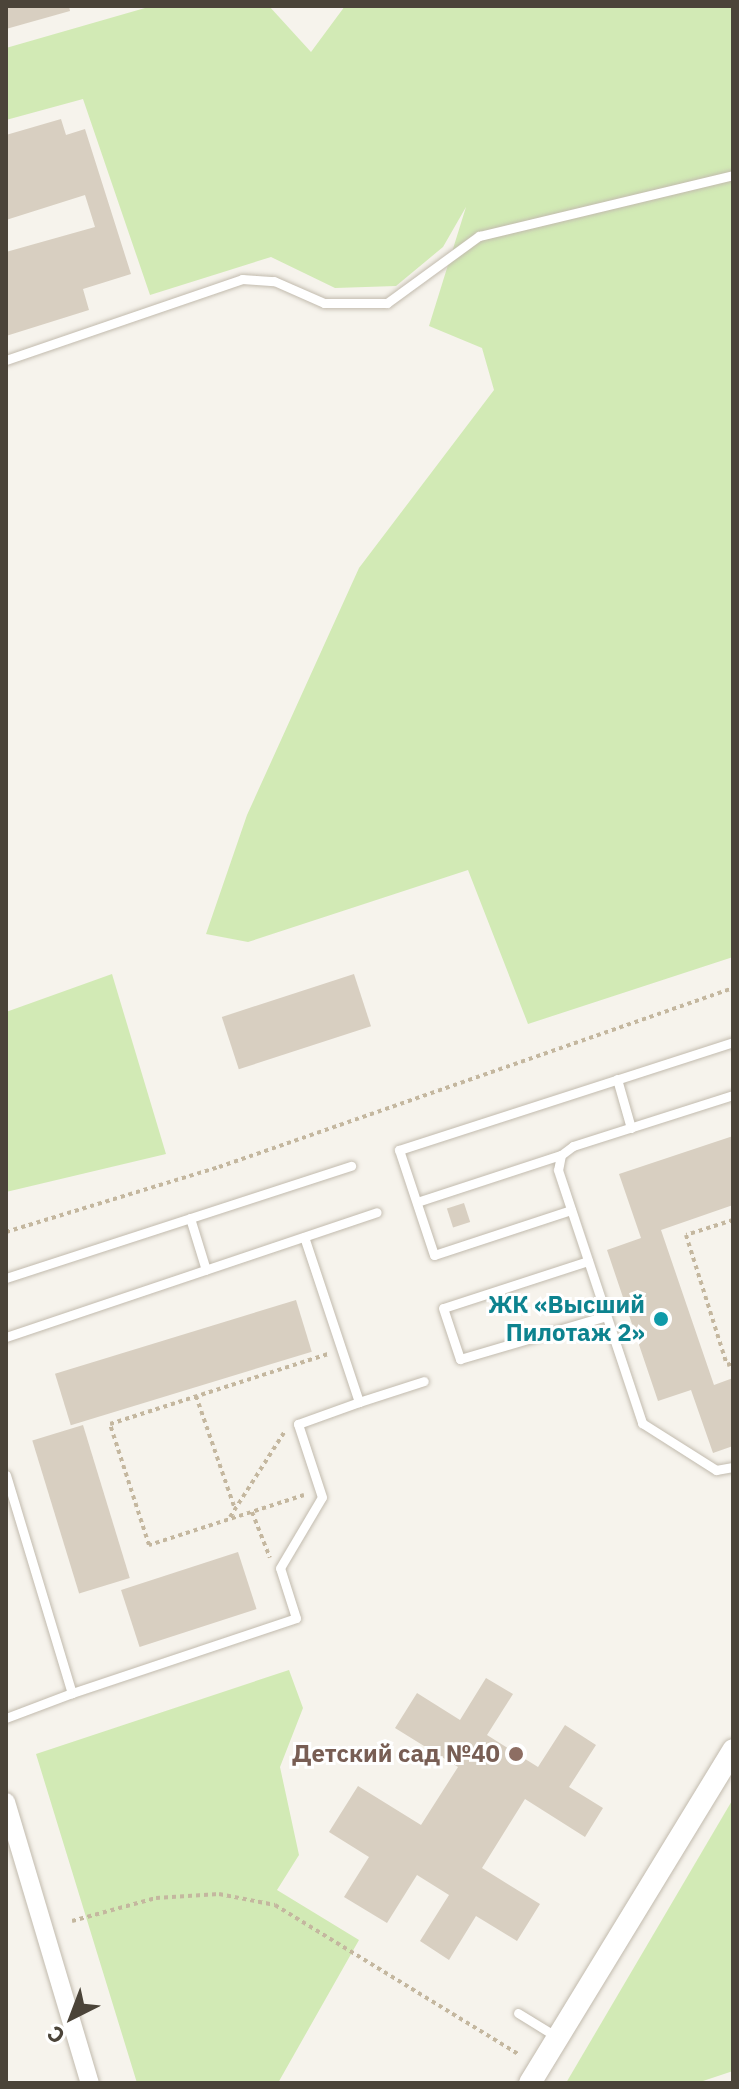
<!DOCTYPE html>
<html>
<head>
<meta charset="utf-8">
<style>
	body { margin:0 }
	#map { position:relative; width:739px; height:2089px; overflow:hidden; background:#f6f3ec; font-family:"IBM Plex Sans",sans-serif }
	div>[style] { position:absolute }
	.green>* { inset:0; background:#d2eab5 }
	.building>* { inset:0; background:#d8cfc1; transform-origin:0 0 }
	.path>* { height:4px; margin-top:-2px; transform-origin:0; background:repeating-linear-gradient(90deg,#c4b79f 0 4px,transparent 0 8px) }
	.roads { filter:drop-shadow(0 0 2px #c2bbae) drop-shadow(0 0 2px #c2bbae) }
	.service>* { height:9px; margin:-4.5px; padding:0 4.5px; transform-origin:4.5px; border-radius:4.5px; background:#fff }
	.minor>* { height:18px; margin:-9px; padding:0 9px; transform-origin:9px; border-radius:9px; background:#fff }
	.tertiary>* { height:22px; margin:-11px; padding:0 11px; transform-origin:11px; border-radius:11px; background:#fff }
	.dots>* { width:22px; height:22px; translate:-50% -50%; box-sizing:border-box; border:4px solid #fff; border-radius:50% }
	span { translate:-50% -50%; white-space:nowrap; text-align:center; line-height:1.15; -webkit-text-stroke:6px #fff; paint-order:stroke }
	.culture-label { font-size:24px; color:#0d838f; font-weight:700 }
	.right { translate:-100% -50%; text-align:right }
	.education-label { font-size:24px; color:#785e54; font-weight:700 }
	.frame { position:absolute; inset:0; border:8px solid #4b4439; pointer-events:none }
	.north { position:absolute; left:32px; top:1977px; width:80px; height:80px; -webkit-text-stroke:6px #fff; paint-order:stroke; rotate:222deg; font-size:22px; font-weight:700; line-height:32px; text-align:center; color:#4b4439 }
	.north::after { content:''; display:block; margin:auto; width:28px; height:36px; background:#4b4439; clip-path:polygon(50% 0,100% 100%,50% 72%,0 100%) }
</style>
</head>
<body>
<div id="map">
	<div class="green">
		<div style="clip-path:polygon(152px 6px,269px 6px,311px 52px,345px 6px,733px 6px,733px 957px,528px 1024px,468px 870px,248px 942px,206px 934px,247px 815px,359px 568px,494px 390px,482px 348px,429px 326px,466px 207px,443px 247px,396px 286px,335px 288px,271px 257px,150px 295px,83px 99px,6px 120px,6px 48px)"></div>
		<div style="clip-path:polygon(112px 974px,166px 1154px,6px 1192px,6px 1012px)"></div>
		<div style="clip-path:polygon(289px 1670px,303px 1708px,280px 1767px,299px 1855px,277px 1890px,359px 1940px,278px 2083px,137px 2083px,36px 1754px)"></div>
		<div style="clip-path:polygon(733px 1799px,733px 2071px,697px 2083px,566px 2083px)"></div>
	</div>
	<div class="building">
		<div style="clip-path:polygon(6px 6px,69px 6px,70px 11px,6px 29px)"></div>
		<div style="clip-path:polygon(61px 119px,66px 135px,85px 129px,131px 274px,83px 289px,89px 310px,6px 336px,6px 252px,95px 227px,85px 195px,6px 220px,6px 135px)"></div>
		<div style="left:354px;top:974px;width:55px;height:139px;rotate:72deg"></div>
		<div style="clip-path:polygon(733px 1136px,733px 1205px,661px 1230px,714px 1385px,733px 1378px,733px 1446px,713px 1453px,691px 1390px,658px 1401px,607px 1250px,641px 1238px,619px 1174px)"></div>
		<div style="left:464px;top:1203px;width:20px;height:18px;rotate:72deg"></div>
		<div style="left:296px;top:1300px;width:54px;height:252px;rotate:73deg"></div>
		<div style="left:83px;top:1425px;width:160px;height:53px;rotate:73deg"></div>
		<div style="left:238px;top:1552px;width:60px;height:123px;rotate:72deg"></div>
		<div style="clip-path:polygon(486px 1678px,513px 1694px,487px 1735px,538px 1767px,565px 1725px,596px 1745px,569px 1787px,603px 1808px,585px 1837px,525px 1799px,482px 1868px,540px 1904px,517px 1941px,476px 1916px,449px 1960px,420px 1941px,449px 1895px,417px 1875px,387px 1923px,344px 1897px,369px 1857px,329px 1832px,358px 1786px,421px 1825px,458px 1767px,395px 1728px,417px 1693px,460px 1720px)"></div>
	</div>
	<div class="path">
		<div style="left:733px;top:1220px;width:49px;rotate:162.3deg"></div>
		<div style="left:686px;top:1235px;width:136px;rotate:72.5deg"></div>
		<div style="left:727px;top:1365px;width:6px;rotate:-18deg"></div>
		<div style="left:6px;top:1232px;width:223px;rotate:-17deg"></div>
		<div style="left:219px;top:1167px;width:544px;rotate:-19.2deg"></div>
		<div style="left:196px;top:1396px;width:120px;rotate:71deg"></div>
		<div style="left:304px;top:1495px;width:163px;rotate:162.1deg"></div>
		<div style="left:149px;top:1545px;width:127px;rotate:-107.9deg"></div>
		<div style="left:110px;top:1424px;width:229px;rotate:-17.8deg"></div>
		<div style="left:252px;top:1512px;width:49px;rotate:68.6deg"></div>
		<div style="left:230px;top:1517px;width:102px;rotate:-57.4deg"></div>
		<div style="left:72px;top:1921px;width:87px;rotate:-15.3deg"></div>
		<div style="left:156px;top:1898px;width:63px;rotate:-3.6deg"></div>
		<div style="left:219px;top:1894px;width:57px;rotate:11.1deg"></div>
		<div style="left:275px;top:1905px;width:287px;rotate:31.5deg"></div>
	</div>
	<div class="roads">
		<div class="service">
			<div style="left:6px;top:360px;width:250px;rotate:-18.9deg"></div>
			<div style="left:242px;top:279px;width:32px;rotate:4deg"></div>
			<div style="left:274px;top:281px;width:55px;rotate:23.7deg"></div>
			<div style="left:324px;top:303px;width:63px"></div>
			<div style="left:387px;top:303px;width:114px;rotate:-36.1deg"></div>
			<div style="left:479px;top:236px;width:261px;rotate:-13.5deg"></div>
			<div style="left:617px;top:1079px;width:51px;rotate:74.1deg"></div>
			<div style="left:733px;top:1095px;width:168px;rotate:162.3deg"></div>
			<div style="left:573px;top:1146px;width:15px;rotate:143deg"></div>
			<div style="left:561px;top:1155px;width:15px;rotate:101deg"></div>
			<div style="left:558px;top:1170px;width:267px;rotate:71.6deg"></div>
			<div style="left:642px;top:1423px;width:88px;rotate:32.4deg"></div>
			<div style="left:716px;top:1470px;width:17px;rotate:-10deg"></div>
			<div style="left:417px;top:1202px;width:151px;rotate:-18.1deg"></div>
			<div style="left:571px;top:1210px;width:144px;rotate:161.8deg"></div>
			<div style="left:434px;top:1255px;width:111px;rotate:-108.4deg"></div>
			<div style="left:399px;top:1150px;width:351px;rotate:-17.9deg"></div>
			<div style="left:190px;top:1218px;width:54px;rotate:72.9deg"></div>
			<div style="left:588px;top:1261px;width:152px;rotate:162deg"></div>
			<div style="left:443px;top:1308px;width:54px;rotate:71.6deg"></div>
			<div style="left:460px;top:1359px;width:152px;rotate:-16.4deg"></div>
			<div style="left:6px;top:1278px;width:363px;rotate:-18deg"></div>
			<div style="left:6px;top:1337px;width:391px;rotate:-18.6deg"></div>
			<div style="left:359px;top:1402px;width:68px;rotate:-17.9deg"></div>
			<div style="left:6px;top:1475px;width:228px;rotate:73.2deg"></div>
			<div style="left:72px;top:1693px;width:71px;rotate:159.3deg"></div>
			<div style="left:72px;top:1693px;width:236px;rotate:-18.5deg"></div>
			<div style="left:296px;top:1618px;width:52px;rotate:-107.7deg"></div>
			<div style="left:280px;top:1568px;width:82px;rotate:-59.4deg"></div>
			<div style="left:322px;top:1497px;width:77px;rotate:-108.2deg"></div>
			<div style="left:298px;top:1424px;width:65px;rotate:-19.8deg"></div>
			<div style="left:359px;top:1402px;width:174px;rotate:-108.4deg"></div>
			<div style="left:518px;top:2013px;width:46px;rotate:31.6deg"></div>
		</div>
		<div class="minor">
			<div style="left:6px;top:1802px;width:293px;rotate:73.4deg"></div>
		</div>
		<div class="tertiary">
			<div style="left:530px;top:2083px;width:390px;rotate:-58.6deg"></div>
		</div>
	</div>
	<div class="dots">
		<div style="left:661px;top:1319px;background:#0f9aa8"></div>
		<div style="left:516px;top:1754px;background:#8d6e63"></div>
	</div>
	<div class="culture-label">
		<span class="right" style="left:645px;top:1319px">ЖК «Высший<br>Пилотаж 2»</span>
	</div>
	<div class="education-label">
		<span class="right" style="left:500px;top:1754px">Детский сад №40</span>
	</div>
	<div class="frame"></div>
	<div class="north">С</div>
</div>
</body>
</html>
